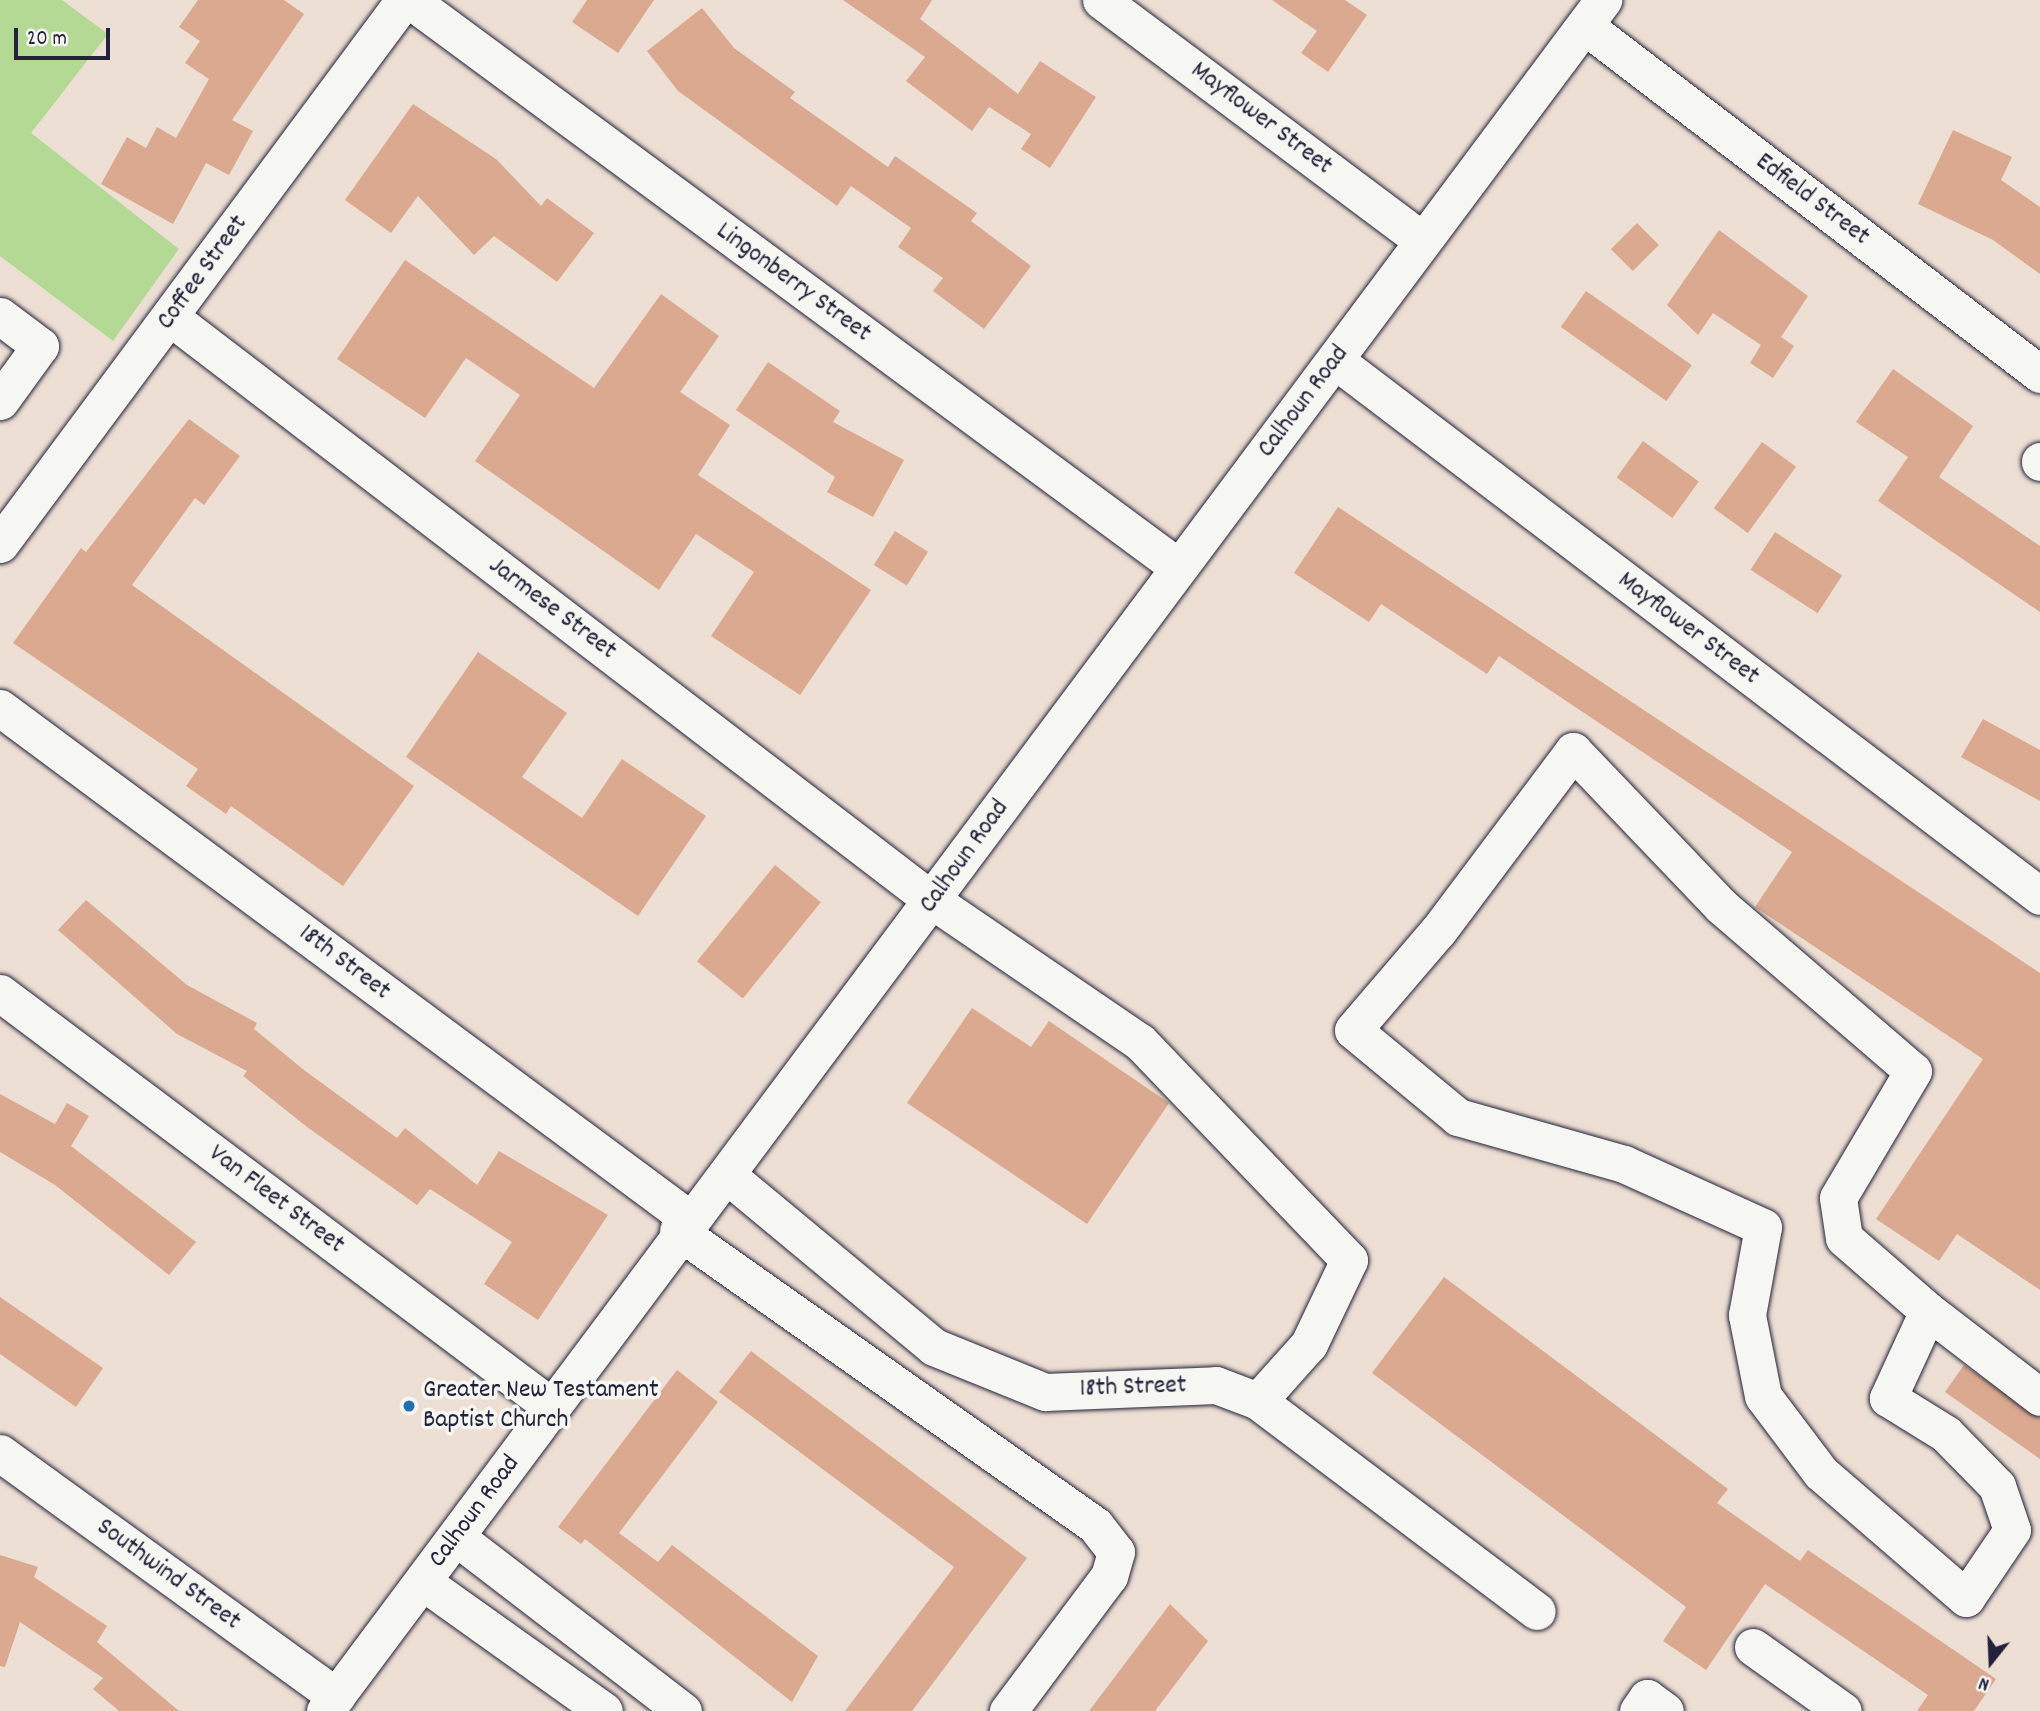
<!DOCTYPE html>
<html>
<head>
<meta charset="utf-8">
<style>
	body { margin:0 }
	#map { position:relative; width:2040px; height:1711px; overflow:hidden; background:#eedfd4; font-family:Dekko,sans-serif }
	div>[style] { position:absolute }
	.green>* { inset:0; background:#b3d994 }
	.building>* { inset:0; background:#dba98f; transform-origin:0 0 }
	.roads { filter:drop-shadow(0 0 2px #22223b) drop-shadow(0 0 2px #22223b) }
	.minor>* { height:37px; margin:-18.5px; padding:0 18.5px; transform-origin:18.5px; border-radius:18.5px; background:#f6f6f2 }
	.dots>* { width:19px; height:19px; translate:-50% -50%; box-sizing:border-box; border:4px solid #f6f6f2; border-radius:50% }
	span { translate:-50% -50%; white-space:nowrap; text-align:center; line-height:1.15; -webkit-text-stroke:7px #f6f6f2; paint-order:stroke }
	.street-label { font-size:26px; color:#22223b }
	.poi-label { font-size:26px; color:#22223b }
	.left { translate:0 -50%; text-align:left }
	.north { position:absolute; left:1956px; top:1627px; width:70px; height:70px; -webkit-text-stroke:5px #f6f6f2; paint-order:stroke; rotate:198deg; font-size:19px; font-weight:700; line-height:28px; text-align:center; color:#22223b }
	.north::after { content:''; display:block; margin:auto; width:24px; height:32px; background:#22223b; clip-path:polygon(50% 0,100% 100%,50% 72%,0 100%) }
	.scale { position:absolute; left:14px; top:28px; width:96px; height:32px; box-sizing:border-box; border:4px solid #22223b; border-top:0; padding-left:9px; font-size:21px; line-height:24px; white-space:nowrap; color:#22223b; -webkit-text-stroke:5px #f6f6f2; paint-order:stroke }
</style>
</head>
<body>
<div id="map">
	<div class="green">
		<div style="clip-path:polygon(0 0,62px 0,108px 34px,31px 133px,179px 249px,113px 341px,0 256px)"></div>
	</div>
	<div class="building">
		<div style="clip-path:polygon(198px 0,284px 0,304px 14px,232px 120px,253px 131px,229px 175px,206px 163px,173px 224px,101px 184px,127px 137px,146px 148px,157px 127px,176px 138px,209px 79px,185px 63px,200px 41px,179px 27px)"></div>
		<div style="clip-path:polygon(587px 0,654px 0,618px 53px,572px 22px)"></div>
		<div style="clip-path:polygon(843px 0,932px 0,920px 19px,1018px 94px,1040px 61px,1096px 97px,1050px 168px,1021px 149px,1031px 134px,989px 107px,972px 131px,906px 81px,925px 57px)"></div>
		<div style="clip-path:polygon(1272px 0,1345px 0,1367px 15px,1328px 72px,1301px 53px,1317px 31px)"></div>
		<div style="clip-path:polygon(702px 8px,734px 48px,795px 92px,790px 98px,888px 167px,895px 156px,977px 213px,971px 221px,1031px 266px,984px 329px,933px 291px,943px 278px,898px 247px,911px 228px,851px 186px,837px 206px,678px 91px,647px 51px)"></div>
		<div style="clip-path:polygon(413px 104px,496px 159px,541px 206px,547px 198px,594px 233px,557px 282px,494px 236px,474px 255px,418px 196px,391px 233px,345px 200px)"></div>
		<div style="clip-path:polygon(1953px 130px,2012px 157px,2001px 180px,2040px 207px,2040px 274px,1993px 240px,1918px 204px)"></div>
		<div style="left:1637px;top:223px;width:31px;height:37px;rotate:45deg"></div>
		<div style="clip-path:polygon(1719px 230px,1808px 296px,1781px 337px,1794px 346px,1773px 378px,1750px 363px,1761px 345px,1713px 313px,1698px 335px,1667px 305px)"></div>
		<div style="clip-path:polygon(405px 260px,594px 388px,661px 294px,719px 336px,680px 392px,730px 425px,698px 475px,871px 590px,800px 695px,711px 636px,754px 572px,696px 534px,659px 590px,475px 461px,520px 395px,466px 358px,425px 418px,337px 359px)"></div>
		<div style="left:1586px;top:291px;width:129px;height:44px;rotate:35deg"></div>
		<div style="clip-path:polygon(768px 362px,840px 411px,833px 422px,904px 460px,873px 517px,827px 492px,835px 477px,736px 410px)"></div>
		<div style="clip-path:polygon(1893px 369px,1973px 426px,1939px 477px,2040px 546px,2040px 612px,1878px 501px,1908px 457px,1856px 422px)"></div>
		<div style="clip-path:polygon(189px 419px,240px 456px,204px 505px,195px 498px,132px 585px,414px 786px,343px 886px,231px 806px,226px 814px,186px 786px,198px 769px,13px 643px,81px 548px,86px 552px)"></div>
		<div style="left:1643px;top:441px;width:69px;height:45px;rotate:36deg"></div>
		<div style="left:1762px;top:442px;width:42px;height:82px;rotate:36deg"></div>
		<div style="clip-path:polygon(1338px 507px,2040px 973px,2040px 1290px,1957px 1234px,1939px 1261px,1876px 1219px,1983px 1059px,1755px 907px,1792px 852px,1499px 656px,1487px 674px,1381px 604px,1369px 622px,1294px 573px)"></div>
		<div style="left:895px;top:531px;width:39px;height:40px;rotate:32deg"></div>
		<div style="left:1775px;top:532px;width:80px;height:45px;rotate:33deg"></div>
		<div style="clip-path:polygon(478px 652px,567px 713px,522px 777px,582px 818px,622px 759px,706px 816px,638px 916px,406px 757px)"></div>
		<div style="clip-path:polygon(1983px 719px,2040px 750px,2040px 801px,1961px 757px)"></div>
		<div style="left:775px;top:865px;width:59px;height:124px;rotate:39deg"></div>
		<div style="clip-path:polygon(86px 900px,187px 985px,257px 1023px,254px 1029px,304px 1070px,397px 1138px,405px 1128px,477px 1185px,499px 1151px,608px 1215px,538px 1320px,484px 1284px,512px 1242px,430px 1189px,417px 1205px,307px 1127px,243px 1076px,247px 1071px,177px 1034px,58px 930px)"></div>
		<div style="clip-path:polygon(972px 1008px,1031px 1047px,1049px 1021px,1169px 1103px,1087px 1224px,907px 1103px)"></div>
		<div style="clip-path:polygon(0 1094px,55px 1124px,67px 1103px,89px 1116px,71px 1146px,196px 1242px,169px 1275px,55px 1185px,0 1152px)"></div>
		<div style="clip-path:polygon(1444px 1277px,1728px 1489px,1717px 1503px,1800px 1561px,1808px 1550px,1996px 1679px,1974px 1711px,1917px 1711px,1928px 1695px,1765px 1584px,1706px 1670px,1663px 1641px,1686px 1607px,1372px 1373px)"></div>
		<div style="clip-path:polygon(0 1297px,103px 1368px,76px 1407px,0 1354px)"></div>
		<div style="clip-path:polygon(751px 1351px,1027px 1558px,912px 1711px,845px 1711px,954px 1567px,719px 1392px)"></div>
		<div style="clip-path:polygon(1964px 1365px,2040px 1418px,2040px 1459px,1945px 1392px)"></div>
		<div style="clip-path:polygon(677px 1370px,718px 1402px,619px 1533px,658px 1562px,672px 1545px,818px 1656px,792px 1702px,585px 1539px,581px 1544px,558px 1527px)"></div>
		<div style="clip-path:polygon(0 1555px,38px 1567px,34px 1577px,107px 1626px,97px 1642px,179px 1711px,119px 1711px,93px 1689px,103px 1678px,20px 1622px,5px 1667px,0 1666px)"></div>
		<div style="clip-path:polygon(1170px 1604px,1208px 1641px,1155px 1711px,1089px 1711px)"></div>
	</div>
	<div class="roads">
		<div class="minor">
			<div style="left:410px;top:0;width:953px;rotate:36.43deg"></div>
			<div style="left:1101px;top:0;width:399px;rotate:36.8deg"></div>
			<div style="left:1585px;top:26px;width:573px;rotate:37.41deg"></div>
			<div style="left:0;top:316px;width:50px;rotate:36.9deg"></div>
			<div style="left:40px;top:346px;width:68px;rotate:126deg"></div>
			<div style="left:170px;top:317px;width:961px;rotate:37.43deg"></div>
			<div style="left:933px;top:901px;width:250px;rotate:34.3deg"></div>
			<div style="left:1140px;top:1042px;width:302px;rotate:46.2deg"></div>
			<div style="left:1349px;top:1260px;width:93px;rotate:115.5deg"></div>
			<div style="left:1309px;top:1344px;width:76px;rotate:131.8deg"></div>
			<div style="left:1336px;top:361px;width:884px;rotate:37.23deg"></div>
			<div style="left:2040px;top:461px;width:1px;rotate:90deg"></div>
			<div style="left:0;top:544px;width:678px;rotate:-53.4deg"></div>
			<div style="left:0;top:708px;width:856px;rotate:36.55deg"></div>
			<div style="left:1573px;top:751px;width:214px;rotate:46.3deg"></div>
			<div style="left:1721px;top:906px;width:253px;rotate:40.7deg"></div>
			<div style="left:1913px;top:1071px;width:147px;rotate:120.6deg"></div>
			<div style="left:1838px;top:1198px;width:40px;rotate:81.5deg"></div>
			<div style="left:1844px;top:1238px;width:111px;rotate:41deg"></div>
			<div style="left:1928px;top:1311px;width:96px;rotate:114.7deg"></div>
			<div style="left:1888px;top:1398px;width:68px;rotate:31.8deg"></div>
			<div style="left:1946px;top:1434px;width:73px;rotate:45.6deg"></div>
			<div style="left:1997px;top:1486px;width:46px;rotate:71.2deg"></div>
			<div style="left:2012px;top:1530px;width:82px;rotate:124.1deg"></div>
			<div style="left:1966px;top:1598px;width:191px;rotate:-139.2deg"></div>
			<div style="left:1821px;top:1473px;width:96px;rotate:-127deg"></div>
			<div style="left:1763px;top:1396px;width:83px;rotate:-101.2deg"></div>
			<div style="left:1747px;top:1315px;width:89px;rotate:-79.7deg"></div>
			<div style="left:1763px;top:1227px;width:153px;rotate:-155.6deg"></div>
			<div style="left:1624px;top:1164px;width:173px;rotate:-164.2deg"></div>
			<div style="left:1458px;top:1117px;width:136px;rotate:-140.4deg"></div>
			<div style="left:1353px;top:1030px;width:130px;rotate:-49.4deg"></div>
			<div style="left:1438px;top:931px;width:225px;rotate:-53.1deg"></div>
			<div style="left:0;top:993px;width:690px;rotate:36.87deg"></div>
			<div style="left:727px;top:1175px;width:269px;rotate:39.7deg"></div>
			<div style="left:934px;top:1347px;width:120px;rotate:22.1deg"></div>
			<div style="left:1045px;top:1392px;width:171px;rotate:-2.3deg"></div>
			<div style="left:1216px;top:1385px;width:45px;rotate:20.9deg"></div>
			<div style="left:1258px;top:1401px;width:349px;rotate:37deg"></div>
			<div style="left:678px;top:1231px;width:510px;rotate:35.19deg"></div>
			<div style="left:1095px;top:1525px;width:34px;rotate:52deg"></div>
			<div style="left:1116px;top:1552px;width:25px;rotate:106deg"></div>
			<div style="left:1109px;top:1576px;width:169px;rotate:126.8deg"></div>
			<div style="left:1928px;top:1311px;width:141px;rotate:37.5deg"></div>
			<div style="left:0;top:1453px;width:415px;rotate:35.9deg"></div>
			<div style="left:456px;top:1537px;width:286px;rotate:37.5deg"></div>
			<div style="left:423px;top:1582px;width:222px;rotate:35.5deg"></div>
			<div style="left:1753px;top:1647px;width:110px;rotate:35.4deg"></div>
			<div style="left:325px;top:1711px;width:2136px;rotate:-53.24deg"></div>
			<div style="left:1638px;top:1711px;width:16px;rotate:-55deg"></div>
			<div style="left:1647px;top:1698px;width:22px;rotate:36deg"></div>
		</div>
	</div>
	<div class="dots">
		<div style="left:409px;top:1406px;background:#1f6fb2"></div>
	</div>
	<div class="street-label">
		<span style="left:1261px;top:119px;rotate:37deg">Mayflower Street</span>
		<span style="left:1812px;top:200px;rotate:37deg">Edfield Street</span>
		<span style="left:203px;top:273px;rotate:-54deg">Coffee Street</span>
		<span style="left:793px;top:283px;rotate:36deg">Lingonberry Street</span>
		<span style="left:1304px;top:402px;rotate:-53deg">Calhoun Road</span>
		<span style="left:552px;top:609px;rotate:37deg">Jarmese Street</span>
		<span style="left:1688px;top:629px;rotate:37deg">Mayflower Street</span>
		<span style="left:965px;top:857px;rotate:-54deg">Calhoun Road</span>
		<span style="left:344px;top:963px;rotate:37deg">18th Street</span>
		<span style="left:276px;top:1200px;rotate:37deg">Van Fleet Street</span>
		<span style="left:1133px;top:1388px;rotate:-2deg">18th Street</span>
		<span style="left:475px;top:1512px;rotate:-53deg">Calhoun Road</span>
		<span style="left:168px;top:1575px;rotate:36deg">Southwind Street</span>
	</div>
	<div class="poi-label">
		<span class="left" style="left:423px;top:1406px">Greater New Testament<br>Baptist Church</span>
	</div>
	<div class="north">N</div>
	<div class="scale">20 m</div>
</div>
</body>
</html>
